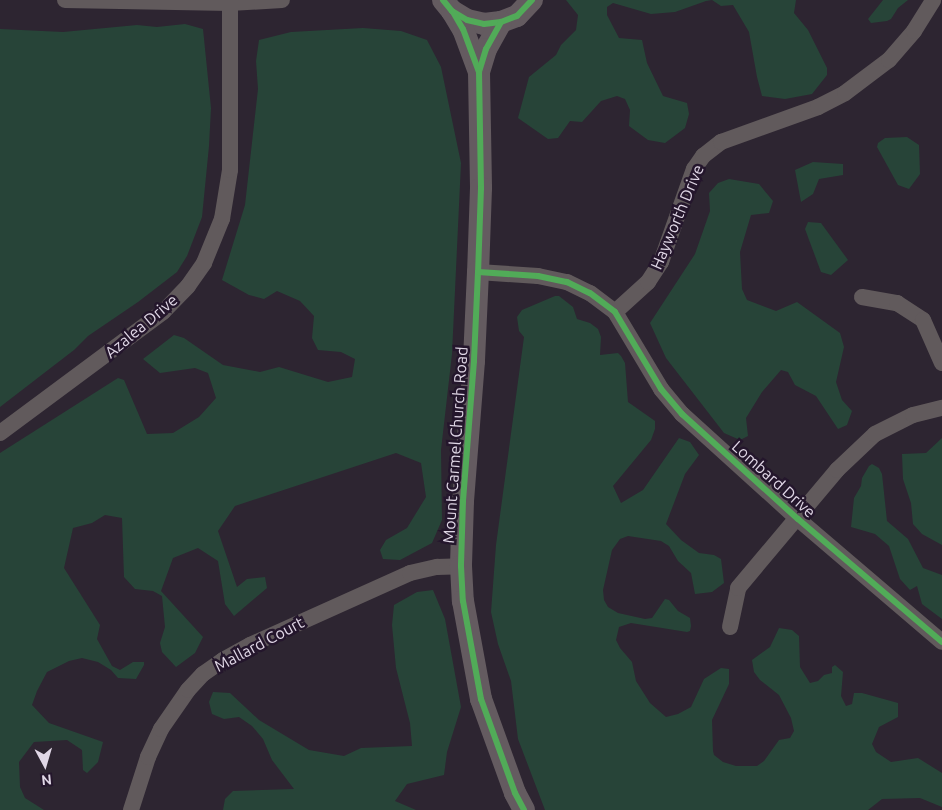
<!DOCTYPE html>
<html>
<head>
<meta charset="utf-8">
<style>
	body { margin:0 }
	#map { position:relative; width:942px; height:810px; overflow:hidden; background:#2d2531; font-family:Ubuntu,sans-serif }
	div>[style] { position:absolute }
	.green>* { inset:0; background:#274438 }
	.minor>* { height:16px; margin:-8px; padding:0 8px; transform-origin:8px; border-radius:8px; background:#615a5c }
	.secondary>* { height:22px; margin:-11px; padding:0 11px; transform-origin:11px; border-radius:11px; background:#645b60 }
	.cycleway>* { height:6px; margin:-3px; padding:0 3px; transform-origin:3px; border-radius:3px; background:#51ab58 }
	span { translate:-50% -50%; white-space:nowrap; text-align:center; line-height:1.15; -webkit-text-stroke:5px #24162c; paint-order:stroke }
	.street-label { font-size:16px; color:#e0d7e6 }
	.north { position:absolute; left:20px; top:740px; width:50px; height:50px; -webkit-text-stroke:4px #24162c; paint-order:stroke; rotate:174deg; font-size:14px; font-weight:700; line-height:20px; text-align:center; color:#e0d7e6 }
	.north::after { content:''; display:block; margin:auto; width:18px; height:22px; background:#e0d7e6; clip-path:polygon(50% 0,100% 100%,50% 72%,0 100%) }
</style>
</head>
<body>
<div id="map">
	<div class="green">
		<div style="clip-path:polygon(566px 0,796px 0,794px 13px,808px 30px,827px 68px,827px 75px,812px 94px,785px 99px,762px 96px,757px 77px,749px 32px,733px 5px,721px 6px,712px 0,706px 1px,675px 12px,651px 14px,613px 3px,607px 7px,607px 15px,619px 38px,642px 40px,647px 63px,663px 96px,687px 103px,689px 114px,685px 128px,665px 143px,648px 140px,629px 126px,630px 110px,625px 99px,617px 96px,601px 101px,582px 122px,570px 121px,558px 138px,548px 139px,518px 118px,529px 77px,556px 55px,561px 45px,576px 30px,578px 15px)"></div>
		<div style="clip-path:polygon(883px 0,908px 0,898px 8px,891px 19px,887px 21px,871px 23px,868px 19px)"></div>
		<div style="clip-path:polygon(185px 24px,203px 29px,211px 108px,209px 146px,202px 217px,187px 256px,177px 272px,138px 302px,88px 336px,74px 350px,0 407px,0 29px,63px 32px,137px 25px,157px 27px)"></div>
		<div style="clip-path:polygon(363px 28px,401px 31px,427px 40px,441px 67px,461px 163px,452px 354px,441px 450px,442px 520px,432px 543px,400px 560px,383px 559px,380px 550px,386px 540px,407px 528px,426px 497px,421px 463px,396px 453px,235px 506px,218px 531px,237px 587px,247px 579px,265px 577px,267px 588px,234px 616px,225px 604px,218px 561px,198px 548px,173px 558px,161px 591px,203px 637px,195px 653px,176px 667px,162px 652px,160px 643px,165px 627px,162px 596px,153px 591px,135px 589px,124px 577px,122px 518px,105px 515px,92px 523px,73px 528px,64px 568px,100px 625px,97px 639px,112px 666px,120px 670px,133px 662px,144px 662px,144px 665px,136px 679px,118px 678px,111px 670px,98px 662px,82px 658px,69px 661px,47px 672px,37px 691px,32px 705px,49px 723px,103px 742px,98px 762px,87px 773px,83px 770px,82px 750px,67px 740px,34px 742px,19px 762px,20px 787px,25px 798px,44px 810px,0 810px,0 453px,118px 378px,124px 380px,147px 434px,173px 433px,199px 417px,216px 398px,208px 373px,195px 368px,160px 373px,143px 359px,174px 335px,184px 338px,223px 365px,260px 372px,279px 367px,328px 382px,352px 377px,355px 359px,341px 352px,318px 350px,312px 338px,314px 316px,300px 301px,277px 291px,264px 299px,249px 295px,222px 280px,245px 205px,258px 89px,256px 61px,259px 40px,291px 32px)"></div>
		<div style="clip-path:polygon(907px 137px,919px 145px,920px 174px,909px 189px,898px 185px,877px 147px,878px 143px,885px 138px)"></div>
		<div style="clip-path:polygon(813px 162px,843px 164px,843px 175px,819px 179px,813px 194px,801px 202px,795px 170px)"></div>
		<div style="clip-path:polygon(729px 179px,759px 184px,773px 201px,769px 213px,751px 215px,740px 252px,742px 289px,747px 300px,776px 311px,797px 302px,840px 333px,844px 347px,836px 382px,842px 400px,852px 411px,847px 425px,838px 429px,816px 396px,795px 385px,788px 372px,781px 370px,762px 392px,746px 418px,748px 436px,740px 440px,724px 433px,666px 358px,650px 323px,695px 254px,710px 211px,709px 193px,718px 183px)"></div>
		<div style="clip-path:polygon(808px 222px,821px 223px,848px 260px,831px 275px,821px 272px,805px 229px)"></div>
		<div style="clip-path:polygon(555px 296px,559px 296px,573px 307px,577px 319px,590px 323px,598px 329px,601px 337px,600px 355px,618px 353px,621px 356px,625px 363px,628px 402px,655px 421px,655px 429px,651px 440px,613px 486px,621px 503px,643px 490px,679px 438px,690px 442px,699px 455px,685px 474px,666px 524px,681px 540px,699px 553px,714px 555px,721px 559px,724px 583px,712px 592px,695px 594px,691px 573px,678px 561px,669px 546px,661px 541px,628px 536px,620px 539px,612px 550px,603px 590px,604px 600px,608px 607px,618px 613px,645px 619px,652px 618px,665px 599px,669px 600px,678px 611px,690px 618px,691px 626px,690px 631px,687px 632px,631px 623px,619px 627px,616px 640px,620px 648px,632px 662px,636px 681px,650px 703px,666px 717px,678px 714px,691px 707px,704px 679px,721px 668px,729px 669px,729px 684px,712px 720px,713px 751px,714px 755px,723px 762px,736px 766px,757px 766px,764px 761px,779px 740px,790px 738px,794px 731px,791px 718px,779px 695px,760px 680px,754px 672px,752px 660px,770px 647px,779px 628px,792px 630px,799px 636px,800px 667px,810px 683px,818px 681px,824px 675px,832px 673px,832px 667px,835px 665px,843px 672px,841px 696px,846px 706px,852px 704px,854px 693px,862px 693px,898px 703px,898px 717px,879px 727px,872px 744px,876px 752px,891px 762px,918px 758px,942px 773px,942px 807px,920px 798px,882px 799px,868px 810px,545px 810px,518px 739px,511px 681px,498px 644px,491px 612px,496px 545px,524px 337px,519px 331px,517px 317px,522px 310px)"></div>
		<div style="clip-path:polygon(942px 438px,942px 545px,922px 534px,913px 524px,911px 503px,903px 479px,902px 454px,926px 453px)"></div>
		<div style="clip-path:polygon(872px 464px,879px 468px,882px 474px,887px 521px,908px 539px,923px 568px,942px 575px,942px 619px,922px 604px,917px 586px,910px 590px,900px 579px,889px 546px,875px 534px,851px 527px,854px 498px,861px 486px,862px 478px,869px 466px)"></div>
		<div style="clip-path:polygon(433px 590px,445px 619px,461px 707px,447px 752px,444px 775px,407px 784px,395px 801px,416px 810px,223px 810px,225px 799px,233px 791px,294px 789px,272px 760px,263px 739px,252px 726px,239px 717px,224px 719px,212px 714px,209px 702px,213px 692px,230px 693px,259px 720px,309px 750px,344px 756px,361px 748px,412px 746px,410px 723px,396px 668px,392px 625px,394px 605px,417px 592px)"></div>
	</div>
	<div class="minor">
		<div style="left:65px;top:0;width:165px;rotate:1deg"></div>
		<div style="left:230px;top:3px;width:52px;rotate:-3.3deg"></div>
		<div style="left:478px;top:272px;width:60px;rotate:3.8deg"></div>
		<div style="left:538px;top:276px;width:30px;rotate:12deg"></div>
		<div style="left:567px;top:282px;width:25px;rotate:26deg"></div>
		<div style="left:590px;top:293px;width:31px;rotate:37deg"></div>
		<div style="left:615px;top:312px;width:90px;rotate:59.1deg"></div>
		<div style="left:661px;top:389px;width:33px;rotate:50deg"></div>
		<div style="left:682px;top:414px;width:156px;rotate:42.2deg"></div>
		<div style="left:798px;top:519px;width:189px;rotate:40.5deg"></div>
		<div style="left:862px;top:297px;width:36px;rotate:10deg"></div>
		<div style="left:897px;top:303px;width:31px;rotate:33deg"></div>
		<div style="left:923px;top:320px;width:47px;rotate:66.2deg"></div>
		<div style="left:615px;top:312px;width:45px;rotate:-42.3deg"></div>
		<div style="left:648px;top:282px;width:24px;rotate:-57deg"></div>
		<div style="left:661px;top:262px;width:99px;rotate:-70.5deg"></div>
		<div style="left:694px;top:169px;width:16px;rotate:-55deg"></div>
		<div style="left:703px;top:156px;width:23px;rotate:-38deg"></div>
		<div style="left:721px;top:142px;width:103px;rotate:-19.8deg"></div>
		<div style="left:818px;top:107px;width:30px;rotate:-27deg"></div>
		<div style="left:845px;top:93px;width:55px;rotate:-36.9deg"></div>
		<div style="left:889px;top:60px;width:38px;rotate:-49deg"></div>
		<div style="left:914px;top:31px;width:36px;rotate:-58deg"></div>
		<div style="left:0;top:433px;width:203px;rotate:-36.6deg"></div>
		<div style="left:163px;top:312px;width:36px;rotate:-46deg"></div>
		<div style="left:188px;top:286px;width:28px;rotate:-55deg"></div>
		<div style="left:204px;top:263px;width:48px;rotate:-67.8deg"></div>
		<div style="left:222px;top:219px;width:50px;rotate:-80.7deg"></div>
		<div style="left:230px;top:170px;width:170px;rotate:-90deg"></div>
		<div style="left:730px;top:627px;width:40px;rotate:-78deg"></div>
		<div style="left:738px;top:588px;width:154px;rotate:-50deg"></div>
		<div style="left:837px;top:470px;width:52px;rotate:-43.5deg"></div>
		<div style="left:875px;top:434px;width:42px;rotate:-26.6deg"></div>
		<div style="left:913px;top:415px;width:30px;rotate:-14deg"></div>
		<div style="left:131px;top:810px;width:56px;rotate:-72.2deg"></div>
		<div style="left:148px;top:757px;width:31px;rotate:-65deg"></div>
		<div style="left:161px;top:729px;width:47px;rotate:-55.3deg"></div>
		<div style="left:188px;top:690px;width:22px;rotate:-47deg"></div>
		<div style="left:203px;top:674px;width:24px;rotate:-35deg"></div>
		<div style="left:223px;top:660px;width:31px;rotate:-29deg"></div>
		<div style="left:250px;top:645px;width:175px;rotate:-24.2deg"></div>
		<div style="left:410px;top:573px;width:28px;rotate:-13deg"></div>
		<div style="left:437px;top:567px;width:24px;rotate:-2deg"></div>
	</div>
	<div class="secondary">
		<div style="left:443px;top:0;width:14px;rotate:51deg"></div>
		<div style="left:452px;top:11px;width:17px;rotate:31deg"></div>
		<div style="left:467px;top:20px;width:17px;rotate:13deg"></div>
		<div style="left:484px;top:24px;width:17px;rotate:-7deg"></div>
		<div style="left:501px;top:22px;width:17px;rotate:-21deg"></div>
		<div style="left:517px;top:16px;width:22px;rotate:-47deg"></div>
		<div style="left:452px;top:11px;width:21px;rotate:59deg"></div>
		<div style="left:463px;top:29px;width:46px;rotate:69.6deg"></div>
		<div style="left:501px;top:22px;width:31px;rotate:119deg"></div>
		<div style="left:486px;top:49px;width:24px;rotate:107deg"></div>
		<div style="left:479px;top:72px;width:116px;rotate:89deg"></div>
		<div style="left:481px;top:188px;width:84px;rotate:92deg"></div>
		<div style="left:478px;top:272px;width:89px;rotate:92.6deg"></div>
		<div style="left:474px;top:361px;width:140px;rotate:94.5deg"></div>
		<div style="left:463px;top:501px;width:65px;rotate:91.8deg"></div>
		<div style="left:461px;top:566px;width:35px;rotate:87deg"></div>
		<div style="left:463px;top:601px;width:100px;rotate:79.6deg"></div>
		<div style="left:481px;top:699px;width:100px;rotate:70.1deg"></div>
		<div style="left:515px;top:793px;width:19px;rotate:62deg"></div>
	</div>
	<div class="cycleway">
		<div style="left:443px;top:0;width:14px;rotate:51deg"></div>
		<div style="left:452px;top:11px;width:17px;rotate:31deg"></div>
		<div style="left:467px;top:20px;width:17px;rotate:13deg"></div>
		<div style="left:484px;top:24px;width:17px;rotate:-7deg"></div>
		<div style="left:501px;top:22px;width:17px;rotate:-21deg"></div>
		<div style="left:517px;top:16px;width:22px;rotate:-47deg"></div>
		<div style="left:453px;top:12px;width:20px;rotate:60deg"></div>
		<div style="left:463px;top:29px;width:46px;rotate:69.6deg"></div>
		<div style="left:501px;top:22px;width:31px;rotate:119deg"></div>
		<div style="left:486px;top:49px;width:24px;rotate:107deg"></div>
		<div style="left:479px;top:72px;width:116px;rotate:89deg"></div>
		<div style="left:481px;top:188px;width:84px;rotate:92deg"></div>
		<div style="left:478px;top:272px;width:89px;rotate:92.6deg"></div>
		<div style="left:474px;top:361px;width:140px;rotate:94.5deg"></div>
		<div style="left:463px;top:501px;width:65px;rotate:91.8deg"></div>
		<div style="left:461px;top:566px;width:35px;rotate:87deg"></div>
		<div style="left:463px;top:601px;width:100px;rotate:79.6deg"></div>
		<div style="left:481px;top:699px;width:100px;rotate:70.1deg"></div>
		<div style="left:515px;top:793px;width:19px;rotate:62deg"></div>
		<div style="left:478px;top:272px;width:60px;rotate:3.8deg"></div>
		<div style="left:538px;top:276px;width:30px;rotate:12deg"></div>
		<div style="left:567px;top:282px;width:25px;rotate:26deg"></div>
		<div style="left:590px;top:293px;width:31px;rotate:37deg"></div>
		<div style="left:615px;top:312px;width:90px;rotate:59.1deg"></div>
		<div style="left:661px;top:389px;width:33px;rotate:50deg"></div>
		<div style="left:682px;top:414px;width:156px;rotate:42.2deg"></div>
		<div style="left:798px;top:519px;width:189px;rotate:40.5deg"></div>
	</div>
	<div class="street-label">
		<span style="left:677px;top:217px;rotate:-67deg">Hayworth Drive</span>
		<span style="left:141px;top:326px;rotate:-40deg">Azalea Drive</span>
		<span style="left:455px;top:445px;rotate:-86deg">Mount Carmel Church Road</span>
		<span style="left:774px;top:479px;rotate:42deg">Lombard Drive</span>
		<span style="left:259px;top:644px;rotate:-28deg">Mallard Court</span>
	</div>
	<div class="north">N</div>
</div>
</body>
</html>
